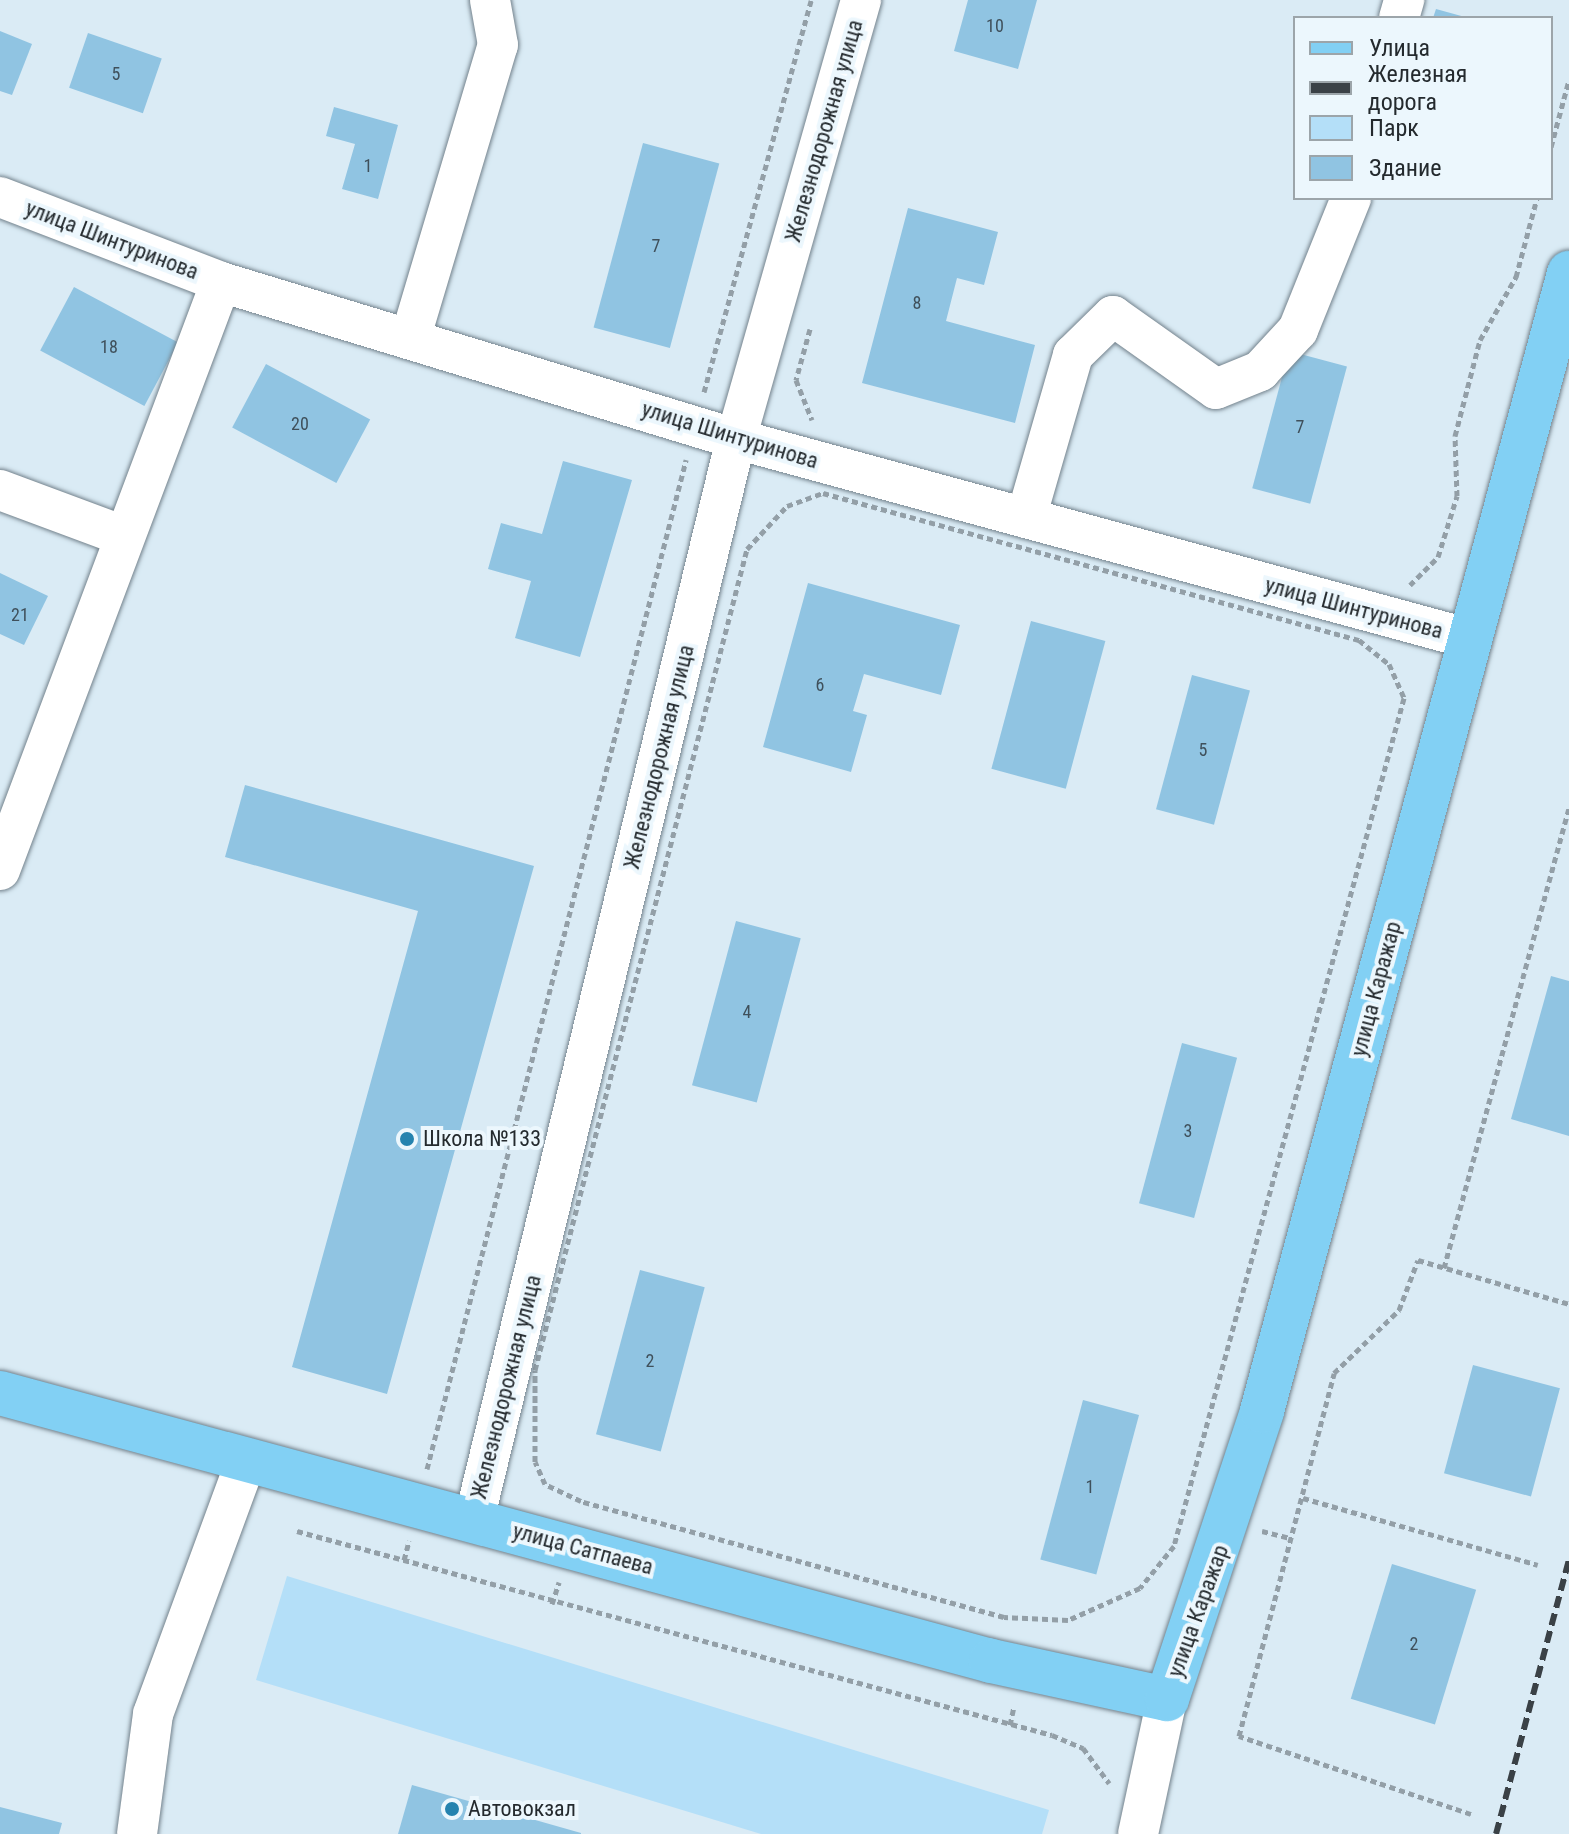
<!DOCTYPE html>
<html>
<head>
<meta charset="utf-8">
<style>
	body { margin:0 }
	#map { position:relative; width:1569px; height:1834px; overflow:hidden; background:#daebf5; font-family:"Roboto Condensed",sans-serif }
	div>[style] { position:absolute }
	.green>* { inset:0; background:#b4dff8 }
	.building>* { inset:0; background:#90c4e2; transform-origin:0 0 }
	.path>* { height:5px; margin-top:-2.5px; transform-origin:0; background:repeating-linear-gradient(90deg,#939fa7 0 6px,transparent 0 10px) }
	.roads { filter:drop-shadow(0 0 2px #73828c) drop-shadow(0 0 2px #73828c) }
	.minor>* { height:40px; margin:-20px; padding:0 20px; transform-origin:20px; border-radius:20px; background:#fff }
	.major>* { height:44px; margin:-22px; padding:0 22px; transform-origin:22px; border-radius:22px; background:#82d0f4 }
	.rail>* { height:6px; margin-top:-3px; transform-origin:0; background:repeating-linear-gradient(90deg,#3a4146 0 12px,transparent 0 18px) }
	.dots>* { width:22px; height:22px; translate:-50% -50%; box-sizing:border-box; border:4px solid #ecf7fd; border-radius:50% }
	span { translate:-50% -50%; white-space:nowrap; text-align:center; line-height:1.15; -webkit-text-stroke:8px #ecf7fd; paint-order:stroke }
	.number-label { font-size:18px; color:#3f505b }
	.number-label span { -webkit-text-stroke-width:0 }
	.street-label { font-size:22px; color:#242a2e }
	.poi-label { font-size:22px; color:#242a2e }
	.left { translate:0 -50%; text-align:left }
	.legend { position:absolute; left:1293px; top:16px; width:260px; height:184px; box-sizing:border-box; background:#ecf7fd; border:2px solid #9ca5aa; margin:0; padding:10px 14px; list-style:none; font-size:24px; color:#242a2e }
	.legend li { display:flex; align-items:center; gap:16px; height:40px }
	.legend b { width:40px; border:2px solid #9ca5aa }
</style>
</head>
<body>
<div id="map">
	<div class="green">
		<div style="clip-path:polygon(287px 1576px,1049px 1810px,1042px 1834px,761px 1834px,256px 1680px)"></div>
	</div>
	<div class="building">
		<div style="clip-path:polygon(968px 0,1037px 0,1018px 69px,954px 51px)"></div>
		<div style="clip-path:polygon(1436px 9px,1465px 17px,1465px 18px,1433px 18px)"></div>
		<div style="clip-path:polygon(0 31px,32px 44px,12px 95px,0 91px)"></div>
		<div style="left:88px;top:33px;width:78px;height:58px;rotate:19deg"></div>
		<div style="clip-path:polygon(334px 107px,398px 125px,378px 199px,342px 189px,355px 144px,326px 136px)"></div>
		<div style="left:643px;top:143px;width:79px;height:191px;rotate:15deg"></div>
		<div style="clip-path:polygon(908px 208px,998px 232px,984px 285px,957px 278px,946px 321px,1035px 345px,1015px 423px,862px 383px)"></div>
		<div style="left:74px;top:287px;width:118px;height:72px;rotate:28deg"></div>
		<div style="left:1289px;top:351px;width:60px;height:142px;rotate:15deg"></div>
		<div style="left:266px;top:364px;width:118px;height:72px;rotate:28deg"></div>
		<div style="clip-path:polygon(563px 461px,632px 480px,580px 657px,515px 638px,531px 581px,488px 569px,501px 523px,542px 534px)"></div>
		<div style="clip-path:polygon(0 573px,48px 596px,24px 645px,0 634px)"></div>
		<div style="clip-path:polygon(808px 583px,960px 625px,941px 695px,864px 674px,853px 711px,867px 715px,851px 772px,763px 747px)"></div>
		<div style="left:1031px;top:621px;width:77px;height:153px;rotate:15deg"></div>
		<div style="left:1192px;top:675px;width:60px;height:139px;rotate:15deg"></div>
		<div style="clip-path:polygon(245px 785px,534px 866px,387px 1394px,292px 1367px,418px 911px,225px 857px)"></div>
		<div style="left:736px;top:921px;width:67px;height:170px;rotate:15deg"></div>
		<div style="clip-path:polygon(1551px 976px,1569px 981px,1569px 1136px,1511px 1119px)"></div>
		<div style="left:1182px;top:1043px;width:57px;height:166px;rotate:15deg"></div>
		<div style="left:640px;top:1270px;width:67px;height:170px;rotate:15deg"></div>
		<div style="left:1473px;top:1365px;width:90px;height:112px;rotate:15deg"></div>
		<div style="left:1083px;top:1400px;width:58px;height:165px;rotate:15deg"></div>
		<div style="left:1392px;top:1564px;width:88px;height:141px;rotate:17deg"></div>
		<div style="clip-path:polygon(412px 1785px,581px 1833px,581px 1834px,398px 1834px)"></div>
		<div style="clip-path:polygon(0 1807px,62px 1823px,59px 1834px,0 1834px)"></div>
	</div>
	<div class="path">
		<div style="left:1551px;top:147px;width:69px;rotate:-75deg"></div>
		<div style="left:810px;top:329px;width:53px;rotate:105.4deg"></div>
		<div style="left:796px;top:380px;width:43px;rotate:68.2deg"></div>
		<div style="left:704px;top:392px;width:406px;rotate:-74.7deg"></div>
		<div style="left:823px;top:493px;width:556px;rotate:15.34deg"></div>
		<div style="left:1359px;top:640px;width:38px;rotate:39deg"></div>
		<div style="left:1389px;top:664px;width:37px;rotate:66deg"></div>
		<div style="left:1404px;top:698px;width:879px;rotate:105.18deg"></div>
		<div style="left:1174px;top:1546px;width:54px;rotate:129deg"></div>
		<div style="left:1140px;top:1588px;width:79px;rotate:156deg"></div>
		<div style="left:1068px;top:1620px;width:64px;rotate:-177.3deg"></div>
		<div style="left:1004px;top:1617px;width:439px;rotate:-164.7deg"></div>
		<div style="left:581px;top:1501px;width:40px;rotate:-155deg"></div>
		<div style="left:545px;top:1484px;width:24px;rotate:-114deg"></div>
		<div style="left:535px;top:1462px;width:92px;rotate:-90deg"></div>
		<div style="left:535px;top:1370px;width:848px;rotate:-75.52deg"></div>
		<div style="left:747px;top:549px;width:59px;rotate:-47.1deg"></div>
		<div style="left:787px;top:506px;width:38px;rotate:-20deg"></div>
		<div style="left:1410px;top:585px;width:40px;rotate:-45deg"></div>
		<div style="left:1438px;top:557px;width:64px;rotate:-72.7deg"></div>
		<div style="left:1457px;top:496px;width:60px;rotate:-91.9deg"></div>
		<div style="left:1455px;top:436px;width:99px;rotate:-75.4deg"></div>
		<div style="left:1480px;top:340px;width:73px;rotate:-60.3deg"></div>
		<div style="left:1516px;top:277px;width:82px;rotate:-75.1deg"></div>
		<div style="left:1444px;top:1268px;width:477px;rotate:-74.8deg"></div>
		<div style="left:427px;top:1469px;width:1042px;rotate:-75.6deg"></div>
		<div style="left:1303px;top:1498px;width:244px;rotate:15.9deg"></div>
		<div style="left:297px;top:1531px;width:782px;rotate:15.12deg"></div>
		<div style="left:1052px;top:1735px;width:34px;rotate:23deg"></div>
		<div style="left:1083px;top:1748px;width:44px;rotate:53.4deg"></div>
		<div style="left:1262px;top:1531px;width:30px;rotate:14deg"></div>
		<div style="left:404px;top:1560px;width:20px;rotate:-75deg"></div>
		<div style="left:552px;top:1604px;width:23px;rotate:-72deg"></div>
		<div style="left:1010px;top:1725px;width:19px;rotate:-78deg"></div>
		<div style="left:1471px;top:1814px;width:245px;rotate:-161.4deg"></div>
		<div style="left:1239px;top:1736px;width:375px;rotate:-75.3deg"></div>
		<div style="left:1334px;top:1373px;width:91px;rotate:-44.1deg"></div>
		<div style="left:1399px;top:1310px;width:53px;rotate:-69.2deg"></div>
		<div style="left:1418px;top:1260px;width:157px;rotate:16.2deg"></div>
	</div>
	<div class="roads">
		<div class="minor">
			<div style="left:1399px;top:18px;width:19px;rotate:-74deg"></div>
			<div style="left:0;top:197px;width:237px;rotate:21deg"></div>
			<div style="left:221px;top:282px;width:538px;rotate:16.95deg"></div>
			<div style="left:736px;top:439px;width:761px;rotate:15.24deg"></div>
			<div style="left:411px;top:336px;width:304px;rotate:-73.4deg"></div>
			<div style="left:498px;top:45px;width:46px;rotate:-100.1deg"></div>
			<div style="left:0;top:490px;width:132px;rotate:20.4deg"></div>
			<div style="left:1026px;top:518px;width:170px;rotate:-73.9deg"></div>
			<div style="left:1073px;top:355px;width:56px;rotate:-44.3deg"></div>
			<div style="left:1113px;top:316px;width:126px;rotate:35.3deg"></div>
			<div style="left:1216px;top:389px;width:48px;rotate:-22.2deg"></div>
			<div style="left:1260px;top:371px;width:56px;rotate:-47.2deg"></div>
			<div style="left:1298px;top:330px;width:142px;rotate:-68.1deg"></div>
			<div style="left:0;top:870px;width:628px;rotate:-69.4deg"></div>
			<div style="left:474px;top:1520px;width:1112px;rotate:-76.38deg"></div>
			<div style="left:736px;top:439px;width:456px;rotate:-74.1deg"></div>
			<div style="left:137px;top:1834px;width:121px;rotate:-82.4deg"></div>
			<div style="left:153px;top:1714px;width:272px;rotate:-69.8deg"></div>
			<div style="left:1138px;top:1834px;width:138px;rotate:-77.9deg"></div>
		</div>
		<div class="major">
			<div style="left:0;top:1393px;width:1027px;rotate:15.13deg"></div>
			<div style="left:991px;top:1661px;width:180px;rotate:12.2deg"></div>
			<div style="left:1167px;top:1699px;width:303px;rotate:-71.7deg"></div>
			<div style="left:1262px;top:1411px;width:1179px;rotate:-74.9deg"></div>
		</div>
	</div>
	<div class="rail">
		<div style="left:1496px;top:1834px;width:285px;rotate:-75.1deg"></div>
	</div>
	<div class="dots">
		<div style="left:407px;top:1139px;background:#2583af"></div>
		<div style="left:452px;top:1809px;background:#2583af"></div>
	</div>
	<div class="number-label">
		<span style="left:995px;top:26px">10</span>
		<span style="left:116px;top:74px">5</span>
		<span style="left:368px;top:166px">1</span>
		<span style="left:656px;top:246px">7</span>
		<span style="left:917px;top:303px">8</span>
		<span style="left:109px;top:347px">18</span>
		<span style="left:300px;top:424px">20</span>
		<span style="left:1300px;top:427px">7</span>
		<span style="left:20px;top:615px">21</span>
		<span style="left:820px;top:685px">6</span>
		<span style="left:1203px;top:750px">5</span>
		<span style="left:747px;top:1012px">4</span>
		<span style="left:1188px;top:1131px">3</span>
		<span style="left:650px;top:1361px">2</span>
		<span style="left:1090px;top:1487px">1</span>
		<span style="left:1414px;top:1644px">2</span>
	</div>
	<div class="street-label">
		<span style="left:824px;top:131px;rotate:-74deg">Железнодорожная улица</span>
		<span style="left:112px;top:240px;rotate:21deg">улица Шинтуринова</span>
		<span style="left:730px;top:435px;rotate:17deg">улица Шинтуринова</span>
		<span style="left:1354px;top:608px;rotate:15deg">улица Шинтуринова</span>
		<span style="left:659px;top:757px;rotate:-76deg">Железнодорожная улица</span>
		<span style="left:1376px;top:989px;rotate:-75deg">улица Каражар</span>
		<span style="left:506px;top:1387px;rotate:-76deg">Железнодорожная улица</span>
		<span style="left:583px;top:1549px;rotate:15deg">улица Сатпаева</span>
		<span style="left:1198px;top:1611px;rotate:-70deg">улица Каражар</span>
	</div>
	<div class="poi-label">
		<span class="left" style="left:423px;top:1139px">Школа №133</span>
		<span class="left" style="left:468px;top:1809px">Автовокзал</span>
	</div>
	<ul class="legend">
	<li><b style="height:10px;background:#82d0f4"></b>Улица</li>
	<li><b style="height:10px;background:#3a4146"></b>Железная дорога</li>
	<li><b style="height:22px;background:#b4dff8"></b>Парк</li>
	<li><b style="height:22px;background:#90c4e2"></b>Здание</li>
	</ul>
</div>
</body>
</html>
